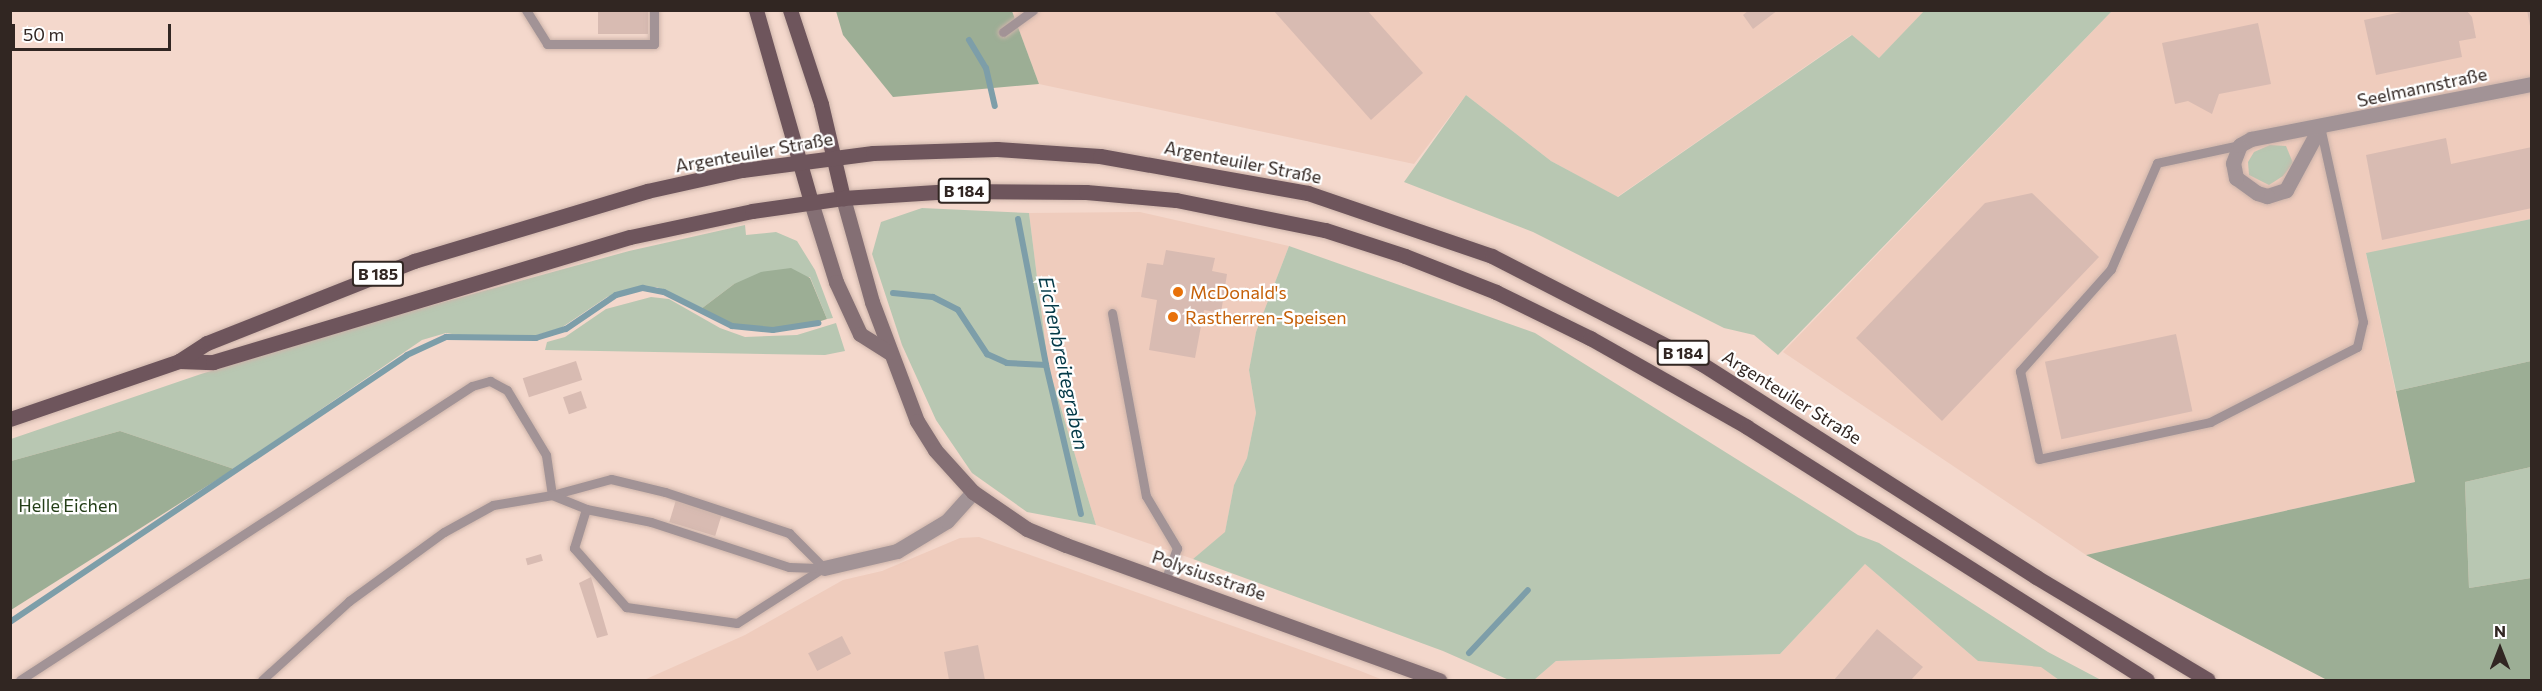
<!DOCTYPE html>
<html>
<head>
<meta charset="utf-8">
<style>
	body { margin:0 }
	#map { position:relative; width:2542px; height:691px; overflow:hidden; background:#f4d8cc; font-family:Commissioner,sans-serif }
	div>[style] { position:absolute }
	.built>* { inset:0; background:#efccbd }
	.green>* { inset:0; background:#b8c7b2 }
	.forest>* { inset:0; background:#9cae95 }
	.stream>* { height:6px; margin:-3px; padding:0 3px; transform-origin:3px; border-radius:3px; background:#7d9ea9 }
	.building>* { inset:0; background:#d8bbb2; transform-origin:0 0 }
	.roads { filter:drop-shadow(0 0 2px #cdb4aa) drop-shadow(0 0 2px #cdb4aa) }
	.lane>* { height:9px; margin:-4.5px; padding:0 4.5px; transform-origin:4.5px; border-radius:4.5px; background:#a29396 }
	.street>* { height:15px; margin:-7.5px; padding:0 7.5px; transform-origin:7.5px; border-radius:7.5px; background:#a29396 }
	.secondary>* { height:15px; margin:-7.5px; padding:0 7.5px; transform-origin:7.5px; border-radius:7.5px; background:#846f74 }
	.primary>* { height:15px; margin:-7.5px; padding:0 7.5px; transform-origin:7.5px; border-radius:7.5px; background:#6e555c }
	.dots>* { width:16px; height:16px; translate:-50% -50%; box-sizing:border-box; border:3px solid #fff; border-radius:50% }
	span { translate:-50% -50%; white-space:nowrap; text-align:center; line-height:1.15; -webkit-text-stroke:4.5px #fff; paint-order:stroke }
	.shield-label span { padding:2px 4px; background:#fff; border:2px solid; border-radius:4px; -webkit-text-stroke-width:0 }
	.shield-label { font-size:16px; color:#312622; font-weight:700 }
	.street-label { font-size:18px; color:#312622 }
	.food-label { font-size:18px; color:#c56008 }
	.left { translate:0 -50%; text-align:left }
	.park-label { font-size:18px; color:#253f19 }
	.water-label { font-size:20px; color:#043947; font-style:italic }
	.frame { position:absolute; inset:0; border:12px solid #312622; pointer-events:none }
	.north { position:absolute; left:2470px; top:619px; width:60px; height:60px; -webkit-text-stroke:4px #fff; paint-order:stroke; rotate:0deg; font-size:16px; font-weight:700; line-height:24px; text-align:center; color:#312622 }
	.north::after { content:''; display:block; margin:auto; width:21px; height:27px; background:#312622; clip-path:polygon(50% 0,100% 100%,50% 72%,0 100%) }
	.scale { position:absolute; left:12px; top:24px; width:159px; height:27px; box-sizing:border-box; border:3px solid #312622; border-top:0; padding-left:8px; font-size:18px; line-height:21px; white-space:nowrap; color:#312622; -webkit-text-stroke:4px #fff; paint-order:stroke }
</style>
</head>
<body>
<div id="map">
	<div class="built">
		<div style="clip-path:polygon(1012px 11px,1925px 11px,1879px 58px,1851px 35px,1617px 197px,1551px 161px,1466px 95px,1414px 164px,1039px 84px)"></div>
		<div style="clip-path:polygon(2112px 11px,2531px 11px,2531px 219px,2366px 254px,2415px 482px,2086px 555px,1783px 352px)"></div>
		<div style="clip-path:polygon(1140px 212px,1289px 246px,1256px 332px,1249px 370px,1256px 413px,1247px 458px,1234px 485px,1225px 533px,1193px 559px,1096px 525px,1048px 365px,1029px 213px)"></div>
		<div style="clip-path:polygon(979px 537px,1358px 670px,1383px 680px,644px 680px,745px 635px,843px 580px,882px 571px,960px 538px)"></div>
		<div style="clip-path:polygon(1865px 564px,1978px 661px,2041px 666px,2059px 680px,1534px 680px,1556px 661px,1780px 654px)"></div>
	</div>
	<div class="green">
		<div style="clip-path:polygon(1925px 10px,2112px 11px,1778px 355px,1754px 335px,1724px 328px,1533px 232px,1404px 182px,1466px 95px,1551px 161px,1618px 197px,1852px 35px,1879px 58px)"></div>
		<div style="clip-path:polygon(2270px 145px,2286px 146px,2293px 163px,2283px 176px,2269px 185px,2249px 175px,2248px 162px,2254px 152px)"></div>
		<div style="clip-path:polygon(922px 208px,1029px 213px,1048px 365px,1096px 525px,1027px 512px,972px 473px,936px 420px,902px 345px,872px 254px,881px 222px)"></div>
		<div style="clip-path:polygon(2531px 219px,2531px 361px,2396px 391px,2366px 253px)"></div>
		<div style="clip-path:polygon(745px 225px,746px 235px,776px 232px,797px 241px,815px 270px,833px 318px,827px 319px,810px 277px,734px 284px,701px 309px,657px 287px,628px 290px,607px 297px,561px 328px,530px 337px,489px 340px,446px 333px,422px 340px,234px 469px,120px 431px,11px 461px,11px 439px,201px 374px,393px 316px,629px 251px)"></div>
		<div style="clip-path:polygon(1289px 246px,1535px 333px,1858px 535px,1879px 543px,2048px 652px,2101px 680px,2059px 680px,2041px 667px,1978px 661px,1865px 564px,1780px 654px,1556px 661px,1534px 680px,1509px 680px,1443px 651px,1193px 559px,1225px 532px,1234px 485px,1247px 458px,1256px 413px,1249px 370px,1256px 332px)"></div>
		<div style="clip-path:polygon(651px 297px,669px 299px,720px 328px,745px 337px,797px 335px,836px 323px,845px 351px,825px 355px,545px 350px,547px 342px,565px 337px,606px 309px)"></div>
		<div style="clip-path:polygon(2531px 467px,2531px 578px,2469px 588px,2465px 482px)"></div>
	</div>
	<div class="forest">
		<div style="clip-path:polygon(836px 11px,1012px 11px,1039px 84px,893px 97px,843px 35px)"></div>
		<div style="clip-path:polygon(791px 268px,810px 278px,827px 319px,800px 328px,744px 329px,701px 309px,734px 284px,761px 272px)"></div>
		<div style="clip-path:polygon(2531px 361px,2531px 467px,2465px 482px,2469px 588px,2531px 578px,2531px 680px,2327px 680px,2086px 555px,2415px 482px,2396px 391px)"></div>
		<div style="clip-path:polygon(120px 431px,234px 469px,11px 610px,11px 461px)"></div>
	</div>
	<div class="stream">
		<div style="left:969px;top:40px;width:33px;rotate:59deg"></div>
		<div style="left:986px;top:68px;width:39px;rotate:77deg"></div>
		<div style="left:1018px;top:219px;width:149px;rotate:79.1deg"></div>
		<div style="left:1046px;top:365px;width:153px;rotate:76.8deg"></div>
		<div style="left:893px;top:293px;width:40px;rotate:5.7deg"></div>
		<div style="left:933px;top:297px;width:28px;rotate:27deg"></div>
		<div style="left:958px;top:310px;width:53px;rotate:56.6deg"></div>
		<div style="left:987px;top:354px;width:22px;rotate:24deg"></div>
		<div style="left:1007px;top:363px;width:39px;rotate:3deg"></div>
		<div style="left:10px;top:622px;width:478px;rotate:-33.9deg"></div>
		<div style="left:407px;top:355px;width:43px;rotate:-24.8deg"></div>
		<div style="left:446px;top:337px;width:90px;rotate:0.6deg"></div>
		<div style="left:536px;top:338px;width:31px;rotate:-17deg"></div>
		<div style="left:566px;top:329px;width:60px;rotate:-34.2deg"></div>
		<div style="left:616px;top:295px;width:28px;rotate:-15deg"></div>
		<div style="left:643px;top:288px;width:21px;rotate:11deg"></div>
		<div style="left:664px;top:292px;width:76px;rotate:26.6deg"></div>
		<div style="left:732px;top:326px;width:41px;rotate:5.6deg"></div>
		<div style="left:773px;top:330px;width:46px;rotate:-8.8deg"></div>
		<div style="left:1469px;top:653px;width:86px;rotate:-46.9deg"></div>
	</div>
	<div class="building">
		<div style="left:598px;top:10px;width:50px;height:24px"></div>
		<div style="clip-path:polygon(1273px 10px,1367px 10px,1423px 73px,1371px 120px)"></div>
		<div style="clip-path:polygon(1749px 10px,1778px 10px,1753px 29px,1743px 15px)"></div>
		<div style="clip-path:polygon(2411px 10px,2466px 10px,2472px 17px,2476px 38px,2459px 41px,2462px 57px,2376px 75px,2364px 20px)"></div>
		<div style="clip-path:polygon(2527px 10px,2532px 10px,2532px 26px,2530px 26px)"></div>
		<div style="clip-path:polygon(2258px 23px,2271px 84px,2219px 94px,2212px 114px,2188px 101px,2175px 104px,2162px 43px)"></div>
		<div style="clip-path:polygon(2446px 138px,2451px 164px,2532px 147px,2532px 208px,2382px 240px,2366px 155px)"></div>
		<div style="clip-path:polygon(2032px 193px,2099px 257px,1942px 421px,1856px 338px,1985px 203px)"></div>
		<div style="clip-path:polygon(1166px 250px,1215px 258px,1212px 271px,1227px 274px,1221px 313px,1204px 310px,1195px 358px,1149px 350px,1157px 300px,1141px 297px,1147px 263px,1163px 265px)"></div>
		<div style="left:2176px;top:334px;width:79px;height:134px;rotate:78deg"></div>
		<div style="left:576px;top:361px;width:20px;height:56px;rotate:72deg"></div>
		<div style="left:581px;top:391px;width:18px;height:19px;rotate:71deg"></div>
		<div style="left:676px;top:500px;width:48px;height:23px;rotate:17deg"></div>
		<div style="left:541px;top:554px;width:7px;height:16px;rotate:74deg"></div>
		<div style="clip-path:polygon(591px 577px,608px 635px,597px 638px,579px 583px)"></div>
		<div style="clip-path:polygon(1877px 629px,1923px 667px,1911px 680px,1834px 680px)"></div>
		<div style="left:842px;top:636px;width:20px;height:38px;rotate:63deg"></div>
		<div style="clip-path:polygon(978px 645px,985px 680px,949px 680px,944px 652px)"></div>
	</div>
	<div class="roads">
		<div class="lane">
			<div style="left:526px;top:10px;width:40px;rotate:58deg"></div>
			<div style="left:547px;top:44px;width:107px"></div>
			<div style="left:654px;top:44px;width:34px;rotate:-90deg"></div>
			<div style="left:1003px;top:32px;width:37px;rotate:-36deg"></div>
			<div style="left:2240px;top:145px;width:85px;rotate:167.8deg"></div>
			<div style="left:2157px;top:163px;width:116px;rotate:113.5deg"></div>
			<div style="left:2111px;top:269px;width:137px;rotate:131.7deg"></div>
			<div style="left:2020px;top:371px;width:90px;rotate:77.8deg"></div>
			<div style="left:2039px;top:459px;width:175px;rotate:-12.2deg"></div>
			<div style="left:2210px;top:422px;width:165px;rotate:-27deg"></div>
			<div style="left:2357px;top:347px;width:26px;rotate:-77deg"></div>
			<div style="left:2363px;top:322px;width:200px;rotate:-102.4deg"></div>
			<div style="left:1112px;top:313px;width:186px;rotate:79.5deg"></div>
			<div style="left:1146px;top:496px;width:61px;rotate:59.2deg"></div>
			<div style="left:1177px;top:548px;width:35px;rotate:110deg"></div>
			<div style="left:586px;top:509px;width:41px;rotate:107.1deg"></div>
			<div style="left:574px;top:548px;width:79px;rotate:48.6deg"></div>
			<div style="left:626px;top:607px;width:112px;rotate:8.2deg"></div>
			<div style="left:737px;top:623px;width:102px;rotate:-32.6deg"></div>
			<div style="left:20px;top:680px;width:539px;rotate:-33.04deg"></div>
			<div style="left:472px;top:386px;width:19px;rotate:-16deg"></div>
			<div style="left:490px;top:381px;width:19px;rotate:28deg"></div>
			<div style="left:507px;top:390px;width:76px;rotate:59deg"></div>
			<div style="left:546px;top:455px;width:40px;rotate:81.5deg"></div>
			<div style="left:552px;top:495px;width:61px;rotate:-15.2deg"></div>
			<div style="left:611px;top:479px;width:56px;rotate:13.5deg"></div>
			<div style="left:665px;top:492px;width:131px;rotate:18.3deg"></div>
			<div style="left:789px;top:533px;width:49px;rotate:45deg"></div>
			<div style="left:262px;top:680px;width:118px;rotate:-42.2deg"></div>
			<div style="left:349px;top:601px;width:117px;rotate:-36deg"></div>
			<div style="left:444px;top:532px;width:56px;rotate:-28.9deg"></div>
			<div style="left:493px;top:505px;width:60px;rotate:-9.6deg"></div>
			<div style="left:552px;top:495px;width:37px;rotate:22deg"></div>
			<div style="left:586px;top:509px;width:66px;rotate:11.3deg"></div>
			<div style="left:651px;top:522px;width:145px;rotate:18.1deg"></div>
			<div style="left:789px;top:567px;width:35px;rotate:2deg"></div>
		</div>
		<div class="street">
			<div style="left:2320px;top:127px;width:72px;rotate:118.4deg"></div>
			<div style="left:2286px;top:190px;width:20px;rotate:162deg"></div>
			<div style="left:2267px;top:196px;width:10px;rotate:-163deg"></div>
			<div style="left:2257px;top:193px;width:26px;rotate:-144deg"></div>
			<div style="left:2236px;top:178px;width:15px;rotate:-101deg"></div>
			<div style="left:2233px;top:163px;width:19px;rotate:-69deg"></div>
			<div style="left:2240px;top:145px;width:13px;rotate:-29deg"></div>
			<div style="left:2251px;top:139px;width:286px;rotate:-11.1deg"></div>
			<div style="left:824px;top:568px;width:75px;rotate:-13.1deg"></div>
			<div style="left:897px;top:551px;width:58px;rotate:-31deg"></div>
			<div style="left:947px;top:521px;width:39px;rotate:-48deg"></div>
		</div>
		<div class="secondary">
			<div style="left:843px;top:198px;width:108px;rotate:74.4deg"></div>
			<div style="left:872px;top:302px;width:127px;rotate:69.3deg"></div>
			<div style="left:917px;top:421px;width:34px;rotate:58deg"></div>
			<div style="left:935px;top:450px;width:57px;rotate:47.9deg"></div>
			<div style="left:973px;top:492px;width:65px;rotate:34.4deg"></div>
			<div style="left:1027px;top:529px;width:42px;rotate:22.3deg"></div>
			<div style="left:1066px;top:545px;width:397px;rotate:19.9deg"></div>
			<div style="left:811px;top:202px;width:84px;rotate:72.6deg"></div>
			<div style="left:836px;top:282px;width:57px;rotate:65.2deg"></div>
			<div style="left:860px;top:334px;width:34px;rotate:32deg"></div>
		</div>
		<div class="primary">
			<div style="left:756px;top:10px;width:200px;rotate:74deg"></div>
			<div style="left:790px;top:10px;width:99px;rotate:71.7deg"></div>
			<div style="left:821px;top:104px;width:97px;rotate:76.8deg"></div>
			<div style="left:179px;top:361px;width:34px;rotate:2deg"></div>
			<div style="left:213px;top:362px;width:435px;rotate:-16.7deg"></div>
			<div style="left:630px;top:237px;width:125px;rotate:-12deg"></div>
			<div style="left:752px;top:211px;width:92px;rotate:-8.1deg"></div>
			<div style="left:843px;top:198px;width:109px;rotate:-3.7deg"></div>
			<div style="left:952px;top:191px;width:134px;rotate:0.4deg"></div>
			<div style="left:1086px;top:192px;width:90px;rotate:5.1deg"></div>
			<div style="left:1176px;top:200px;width:152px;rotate:11.4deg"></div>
			<div style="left:1325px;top:230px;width:84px;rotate:18deg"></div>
			<div style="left:1405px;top:256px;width:98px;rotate:21.6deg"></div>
			<div style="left:1496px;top:292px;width:105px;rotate:26.1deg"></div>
			<div style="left:1590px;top:338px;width:180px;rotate:29.5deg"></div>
			<div style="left:1747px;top:427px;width:473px;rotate:32.3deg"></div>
			<div style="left:10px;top:419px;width:179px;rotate:-18.9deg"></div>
			<div style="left:179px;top:361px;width:33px;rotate:-33deg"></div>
			<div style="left:207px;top:343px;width:223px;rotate:-21.6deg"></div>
			<div style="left:414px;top:261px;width:243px;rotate:-16.7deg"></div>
			<div style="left:647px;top:191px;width:97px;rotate:-12.5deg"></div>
			<div style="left:742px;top:170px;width:132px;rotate:-7.4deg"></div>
			<div style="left:873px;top:153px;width:124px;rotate:-1.8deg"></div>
			<div style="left:997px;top:149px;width:103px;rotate:3.9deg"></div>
			<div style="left:1100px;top:156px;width:211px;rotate:10.1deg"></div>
			<div style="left:1308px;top:193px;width:194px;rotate:18.9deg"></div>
			<div style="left:1492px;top:256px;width:236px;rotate:27.2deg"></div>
			<div style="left:1702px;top:364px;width:396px;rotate:32.5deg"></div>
			<div style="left:2036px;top:577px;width:200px;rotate:30.9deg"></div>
		</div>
	</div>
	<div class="dots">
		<div style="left:1178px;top:292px;background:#e8710a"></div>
		<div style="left:1173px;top:317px;background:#e8710a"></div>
	</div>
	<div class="shield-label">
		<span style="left:964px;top:191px">B 184</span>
		<span style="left:378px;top:274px">B 185</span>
		<span style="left:1683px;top:353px">B 184</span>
	</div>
	<div class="street-label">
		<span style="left:2422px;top:87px;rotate:-12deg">Seelmannstraße</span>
		<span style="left:754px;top:152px;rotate:-10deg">Argenteuiler Straße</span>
		<span style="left:1243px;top:162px;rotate:11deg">Argenteuiler Straße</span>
		<span style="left:1792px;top:397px;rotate:32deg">Argenteuiler Straße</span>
		<span style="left:1209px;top:575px;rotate:19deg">Polysiusstraße</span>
	</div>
	<div class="food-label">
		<span class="left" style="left:1190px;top:292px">McDonald's</span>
		<span class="left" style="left:1185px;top:317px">Rastherren-Speisen</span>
	</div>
	<div class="park-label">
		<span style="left:68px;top:505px">Helle Eichen</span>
	</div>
	<div class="water-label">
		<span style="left:1064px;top:363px;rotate:78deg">Eichenbreitegraben</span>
	</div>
	<div class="frame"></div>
	<div class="north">N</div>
	<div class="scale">50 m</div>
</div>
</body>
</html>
